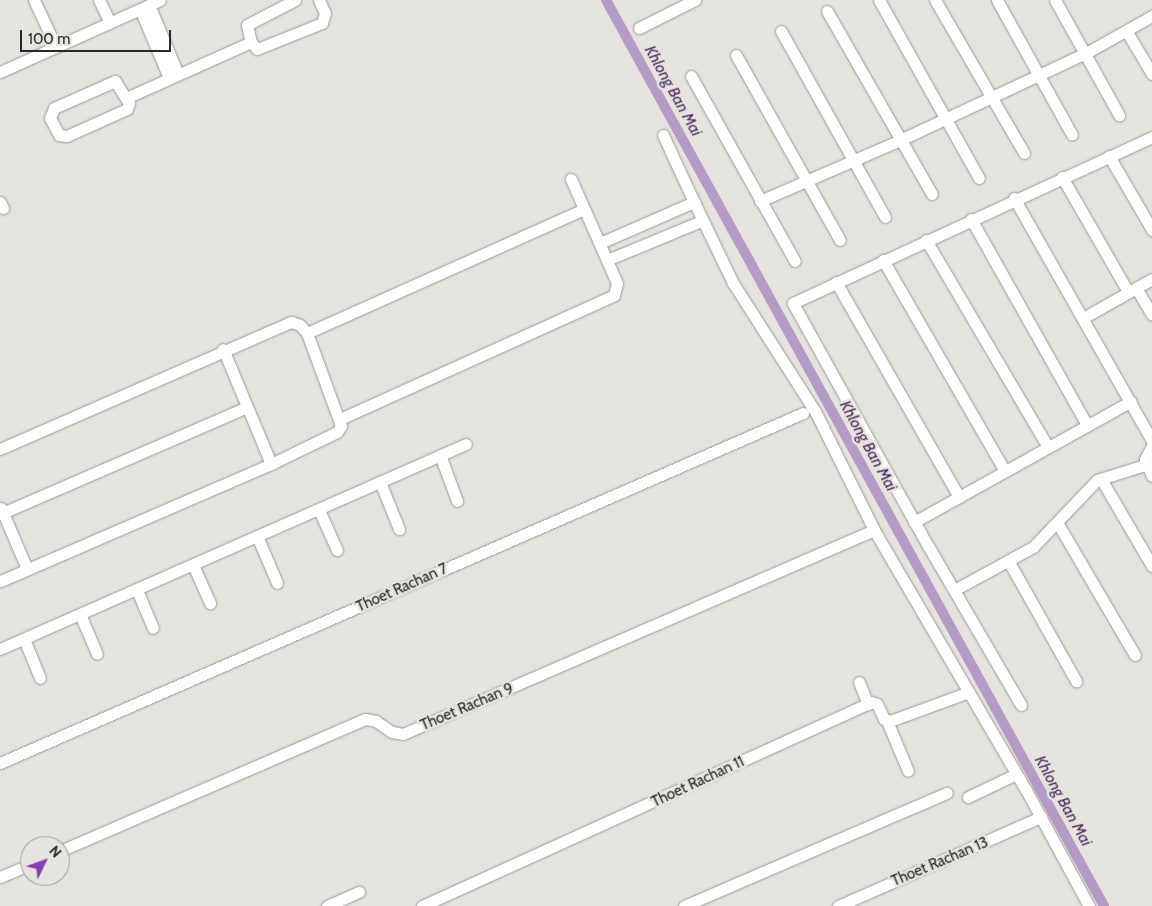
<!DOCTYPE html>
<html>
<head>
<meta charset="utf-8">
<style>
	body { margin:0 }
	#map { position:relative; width:1152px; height:906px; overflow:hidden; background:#e5e4de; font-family:Cabin,sans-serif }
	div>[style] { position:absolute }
	.canal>* { height:10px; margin:-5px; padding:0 5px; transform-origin:5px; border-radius:5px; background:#b59ac6 }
	.roads { filter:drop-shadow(0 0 1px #9a9994) drop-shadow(0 0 1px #9a9994) }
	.street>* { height:11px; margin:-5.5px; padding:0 5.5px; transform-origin:5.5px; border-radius:5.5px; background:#fff }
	span { translate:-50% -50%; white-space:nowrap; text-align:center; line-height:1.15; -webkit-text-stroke:5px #e5e4de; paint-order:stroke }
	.street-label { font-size:15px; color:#292826 }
	.water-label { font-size:16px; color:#4a265d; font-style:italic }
	.north { position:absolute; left:20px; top:836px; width:50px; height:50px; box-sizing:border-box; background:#e5e4de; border:1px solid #9a9994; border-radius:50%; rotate:48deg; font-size:14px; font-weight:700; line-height:20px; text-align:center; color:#292826 }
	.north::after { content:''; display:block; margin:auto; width:18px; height:22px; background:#883daf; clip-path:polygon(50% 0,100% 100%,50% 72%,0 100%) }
	.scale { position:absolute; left:20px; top:30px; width:151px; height:22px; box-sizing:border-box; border:2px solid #292826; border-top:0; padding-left:6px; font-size:15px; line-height:18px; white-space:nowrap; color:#292826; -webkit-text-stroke:4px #e5e4de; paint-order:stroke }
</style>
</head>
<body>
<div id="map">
	<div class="canal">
		<div style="left:606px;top:0;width:1034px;rotate:61.2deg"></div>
	</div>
	<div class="roads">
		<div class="street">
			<div style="left:34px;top:0;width:52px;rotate:64.9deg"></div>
			<div style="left:99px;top:0;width:25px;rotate:64deg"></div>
			<div style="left:295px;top:0;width:54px;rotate:152.5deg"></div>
			<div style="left:247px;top:25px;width:17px;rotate:77deg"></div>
			<div style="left:251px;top:42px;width:9px;rotate:49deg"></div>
			<div style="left:257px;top:49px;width:70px;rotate:-21.8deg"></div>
			<div style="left:322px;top:23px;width:10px;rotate:-73deg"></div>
			<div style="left:325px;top:13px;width:14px;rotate:-115deg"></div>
			<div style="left:879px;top:0;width:204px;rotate:60.7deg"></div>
			<div style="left:935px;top:0;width:177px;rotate:59.8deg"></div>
			<div style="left:997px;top:0;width:154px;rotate:60.9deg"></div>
			<div style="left:1055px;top:0;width:132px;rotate:60.9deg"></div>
			<div style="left:149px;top:5px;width:75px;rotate:67.2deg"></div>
			<div style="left:140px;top:9px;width:75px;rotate:67.2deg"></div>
			<div style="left:827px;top:11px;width:211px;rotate:60.2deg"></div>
			<div style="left:639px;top:28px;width:63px;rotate:-26.6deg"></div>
			<div style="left:781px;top:31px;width:213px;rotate:60.8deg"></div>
			<div style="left:1127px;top:32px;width:49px;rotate:59.2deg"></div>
			<div style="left:736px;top:55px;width:212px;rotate:60.7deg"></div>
			<div style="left:0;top:72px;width:175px;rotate:-24.2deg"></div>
			<div style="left:691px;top:76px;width:212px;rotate:60.7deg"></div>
			<div style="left:115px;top:81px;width:26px;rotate:58deg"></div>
			<div style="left:129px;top:103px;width:6px;rotate:108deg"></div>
			<div style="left:127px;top:109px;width:66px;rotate:155.8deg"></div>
			<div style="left:67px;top:136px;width:8px;rotate:-173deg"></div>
			<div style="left:59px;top:135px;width:19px;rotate:-118deg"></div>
			<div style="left:50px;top:118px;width:11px;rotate:-68deg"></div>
			<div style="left:54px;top:108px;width:67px;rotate:-23.9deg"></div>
			<div style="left:126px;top:98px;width:137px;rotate:-24.1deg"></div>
			<div style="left:663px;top:135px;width:74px;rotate:65.2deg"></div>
			<div style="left:1109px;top:156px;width:86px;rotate:59.8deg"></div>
			<div style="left:1062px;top:177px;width:133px;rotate:60.1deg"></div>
			<div style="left:1014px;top:198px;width:279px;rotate:60.4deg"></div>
			<div style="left:760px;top:201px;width:153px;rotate:-23.5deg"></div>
			<div style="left:900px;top:140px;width:205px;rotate:-25.1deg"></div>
			<div style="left:1086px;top:53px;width:76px;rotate:-29.3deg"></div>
			<div style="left:0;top:202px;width:7px;rotate:63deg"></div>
			<div style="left:971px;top:219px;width:236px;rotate:60.6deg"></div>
			<div style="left:926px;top:240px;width:240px;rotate:59.5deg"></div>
			<div style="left:600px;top:243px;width:103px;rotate:-23.6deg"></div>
			<div style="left:694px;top:202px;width:90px;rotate:64.3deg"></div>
			<div style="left:733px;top:283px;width:152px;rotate:57.4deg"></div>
			<div style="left:815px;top:411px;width:133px;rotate:63.6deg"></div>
			<div style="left:874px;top:530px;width:301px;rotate:59.7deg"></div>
			<div style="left:1026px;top:790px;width:132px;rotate:61.5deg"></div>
			<div style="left:607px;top:260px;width:102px;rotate:-22.5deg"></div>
			<div style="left:883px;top:260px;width:244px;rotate:60deg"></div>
			<div style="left:836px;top:282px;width:248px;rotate:60.2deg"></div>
			<div style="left:1136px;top:288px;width:31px;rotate:59deg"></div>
			<div style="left:1083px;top:318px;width:79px;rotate:-29.5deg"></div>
			<div style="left:307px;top:333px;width:303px;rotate:-24.1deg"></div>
			<div style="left:223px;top:349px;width:125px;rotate:67.3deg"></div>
			<div style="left:340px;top:419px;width:301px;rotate:-24.3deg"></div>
			<div style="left:614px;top:295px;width:12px;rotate:-76deg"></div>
			<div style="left:617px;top:283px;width:114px;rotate:-113.9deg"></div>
			<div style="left:1152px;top:446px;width:15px;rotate:118deg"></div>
			<div style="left:1145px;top:459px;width:18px;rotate:68deg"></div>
			<div style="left:0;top:449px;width:318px;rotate:-23.6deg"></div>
			<div style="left:291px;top:322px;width:9px;rotate:18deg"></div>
			<div style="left:300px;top:325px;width:11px;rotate:49deg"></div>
			<div style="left:307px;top:333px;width:99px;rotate:69.9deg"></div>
			<div style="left:341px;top:426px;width:7px;rotate:124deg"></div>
			<div style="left:337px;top:432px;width:73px;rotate:154.1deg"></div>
			<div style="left:271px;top:464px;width:295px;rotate:156.6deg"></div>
			<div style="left:440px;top:455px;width:49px;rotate:69.7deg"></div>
			<div style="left:1101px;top:479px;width:101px;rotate:59.6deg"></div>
			<div style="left:380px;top:482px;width:51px;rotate:68deg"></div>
			<div style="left:1px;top:508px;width:66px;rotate:66.9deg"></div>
			<div style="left:319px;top:510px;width:44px;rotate:65.8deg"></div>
			<div style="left:0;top:514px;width:269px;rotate:-23.4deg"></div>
			<div style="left:914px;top:522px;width:248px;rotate:-29.1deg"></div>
			<div style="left:1058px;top:524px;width:152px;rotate:59.6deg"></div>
			<div style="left:257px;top:536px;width:51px;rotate:66.9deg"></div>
			<div style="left:1009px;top:562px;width:137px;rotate:60.6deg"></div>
			<div style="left:193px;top:565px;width:42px;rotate:65.9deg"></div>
			<div style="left:956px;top:589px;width:88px;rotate:-28.6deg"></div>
			<div style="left:1033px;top:547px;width:93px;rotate:-46.3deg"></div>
			<div style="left:1097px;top:480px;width:50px;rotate:-17.4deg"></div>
			<div style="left:137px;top:590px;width:41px;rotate:67.2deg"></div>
			<div style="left:80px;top:614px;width:43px;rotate:67deg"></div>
			<div style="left:24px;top:639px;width:42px;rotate:67.7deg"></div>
			<div style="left:0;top:649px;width:509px;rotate:-23.75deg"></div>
			<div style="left:859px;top:682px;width:24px;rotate:68deg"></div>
			<div style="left:1021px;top:705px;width:184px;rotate:-120.3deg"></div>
			<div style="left:928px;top:546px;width:278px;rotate:-119.1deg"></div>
			<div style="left:793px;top:303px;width:396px;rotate:-24.8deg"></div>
			<div style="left:887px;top:721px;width:54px;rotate:67.2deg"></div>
			<div style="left:0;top:763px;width:876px;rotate:-23.55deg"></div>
			<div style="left:968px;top:797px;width:53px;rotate:-25.6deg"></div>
			<div style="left:60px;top:851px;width:332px;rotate:-23.4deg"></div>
			<div style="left:365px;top:719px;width:11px;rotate:10deg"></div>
			<div style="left:376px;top:721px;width:19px;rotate:35deg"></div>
			<div style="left:392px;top:732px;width:11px;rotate:10deg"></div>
			<div style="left:403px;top:734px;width:513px;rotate:-23.42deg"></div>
			<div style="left:0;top:877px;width:33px;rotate:-23deg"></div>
			<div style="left:327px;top:906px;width:35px;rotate:-24deg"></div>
			<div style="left:422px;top:906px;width:493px;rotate:-24.4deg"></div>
			<div style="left:871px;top:702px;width:6px;rotate:18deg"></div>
			<div style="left:877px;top:704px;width:17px;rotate:65deg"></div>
			<div style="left:884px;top:719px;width:6px;rotate:18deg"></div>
			<div style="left:890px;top:721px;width:84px;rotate:-20.2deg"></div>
			<div style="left:684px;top:906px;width:286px;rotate:-23.3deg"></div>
			<div style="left:838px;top:906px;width:222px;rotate:-23.7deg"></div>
		</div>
	</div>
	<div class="street-label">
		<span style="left:402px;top:588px;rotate:-24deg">Thoet Rachan 7</span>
		<span style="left:467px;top:707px;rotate:-23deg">Thoet Rachan 9</span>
		<span style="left:698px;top:782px;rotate:-25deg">Thoet Rachan 11</span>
		<span style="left:940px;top:862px;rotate:-23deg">Thoet Rachan 13</span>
	</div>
	<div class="water-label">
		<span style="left:673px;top:91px;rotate:61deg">Khlong Ban Mai</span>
		<span style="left:868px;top:446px;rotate:61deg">Khlong Ban Mai</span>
		<span style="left:1063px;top:801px;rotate:61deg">Khlong Ban Mai</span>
	</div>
	<div class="north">N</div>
	<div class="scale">100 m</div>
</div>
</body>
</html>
